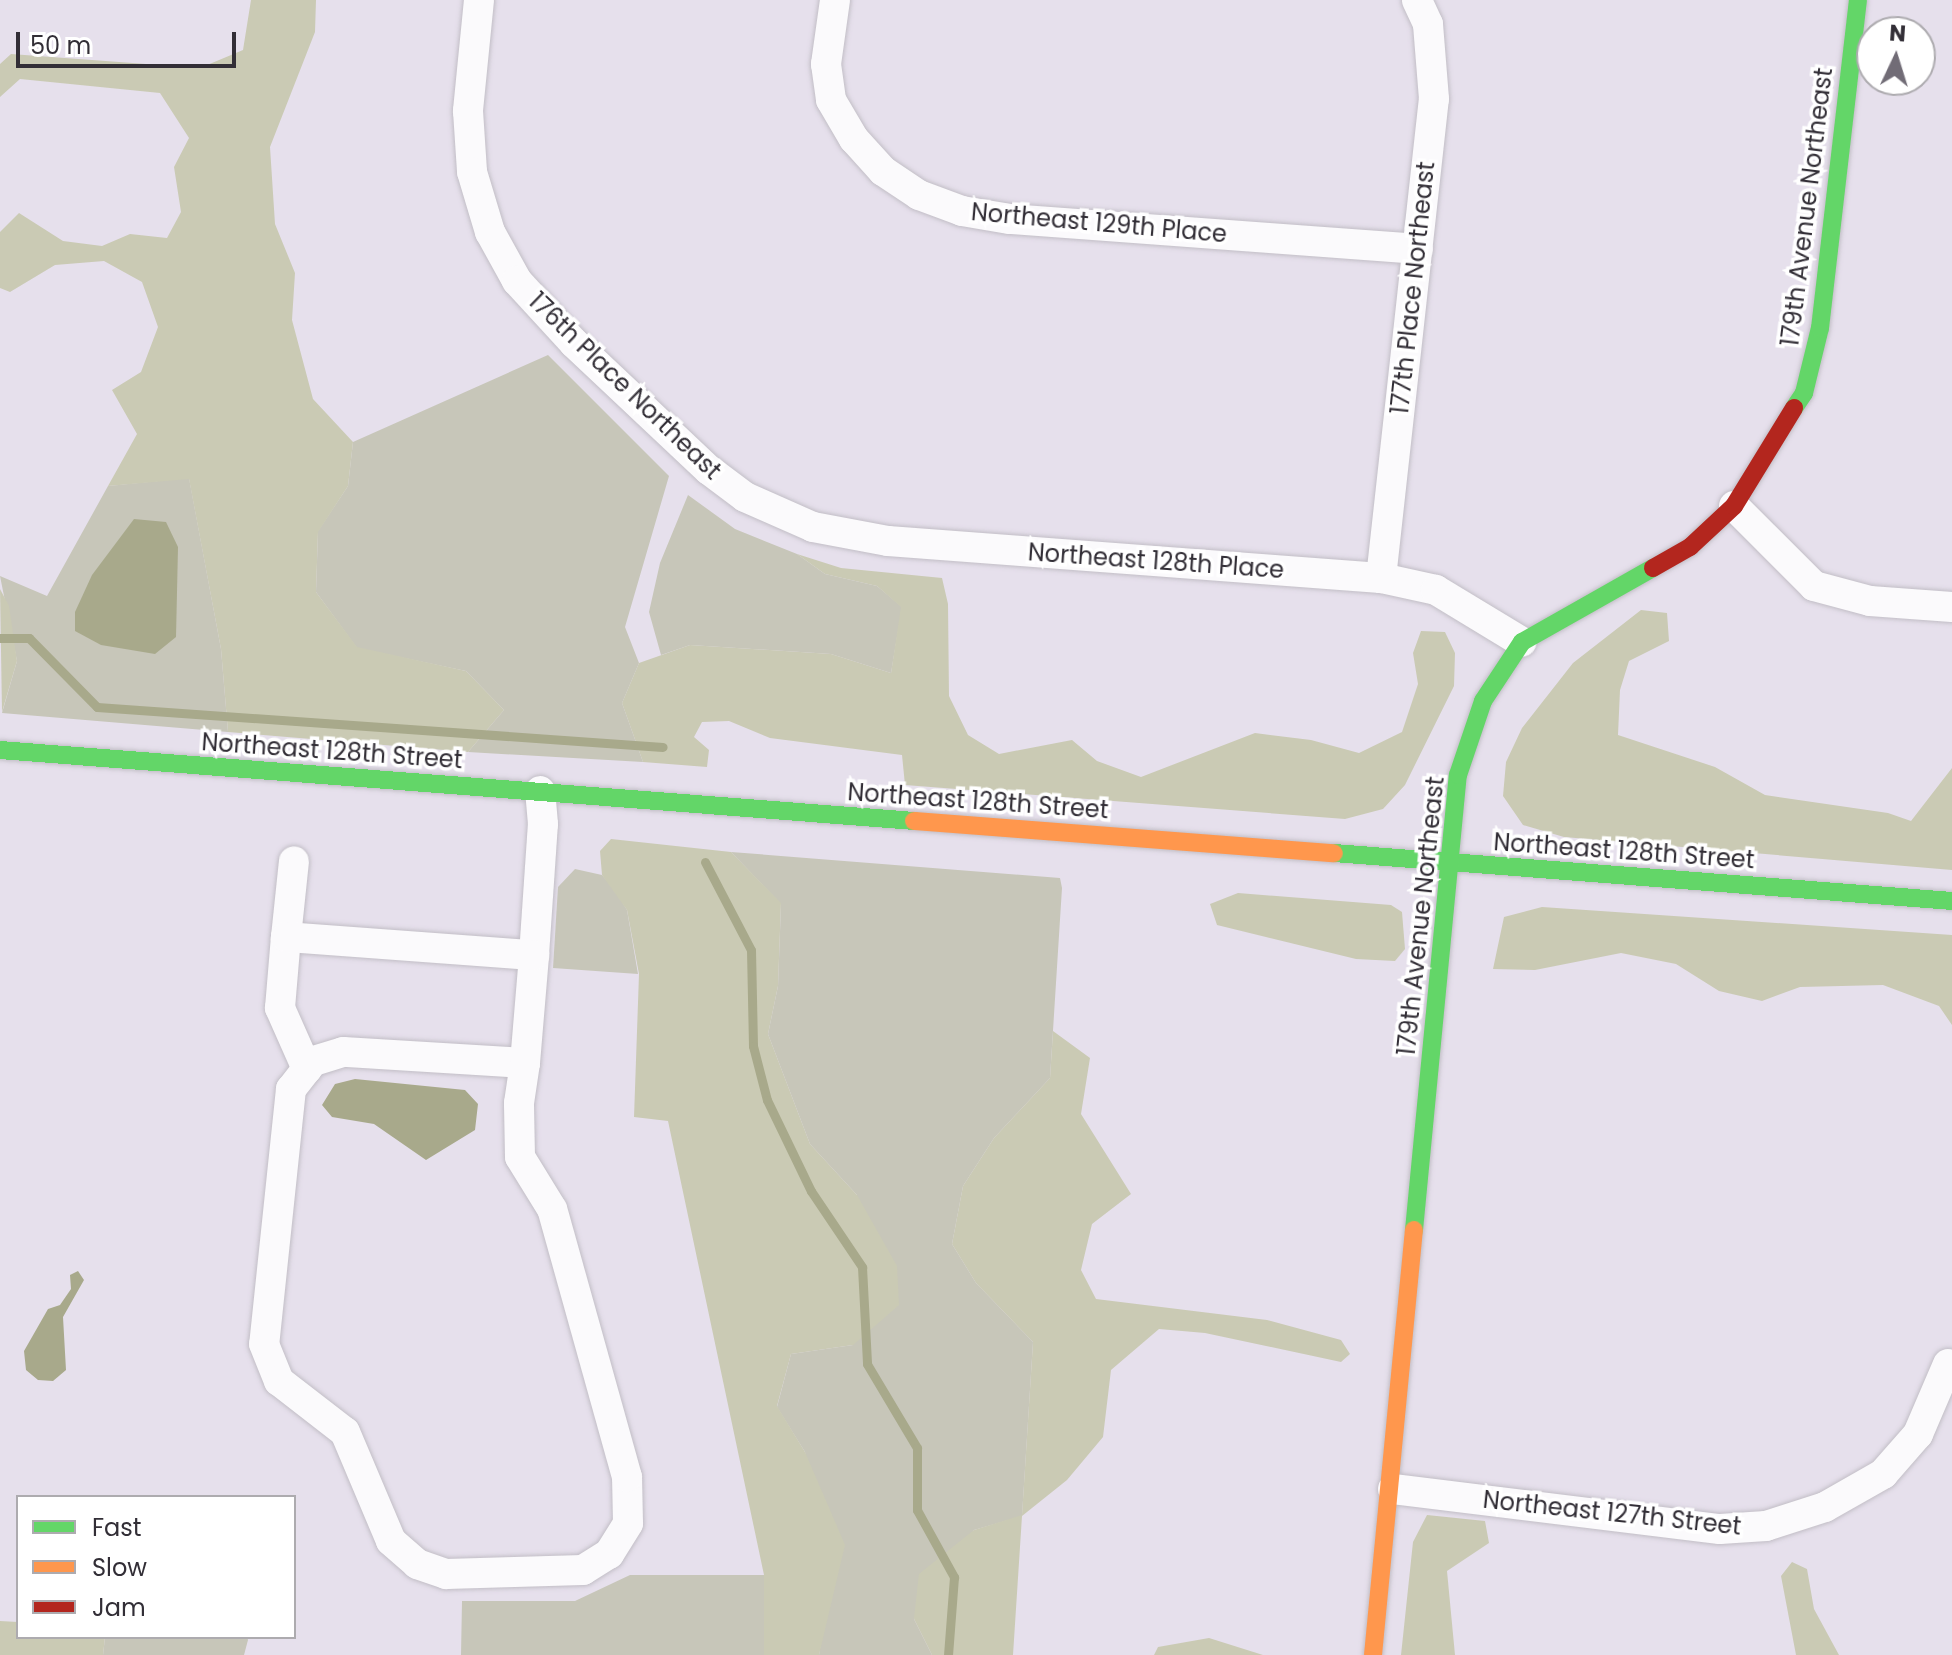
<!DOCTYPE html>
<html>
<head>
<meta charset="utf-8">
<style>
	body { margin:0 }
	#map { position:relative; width:1952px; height:1655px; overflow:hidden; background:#e6e0ec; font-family:Poppins,sans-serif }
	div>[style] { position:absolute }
	.green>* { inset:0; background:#c7c6b9 }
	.forest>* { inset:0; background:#cacab4 }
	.water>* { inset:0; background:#a8a98b }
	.stream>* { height:9px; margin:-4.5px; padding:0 4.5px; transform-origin:4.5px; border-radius:4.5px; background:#a8a98b }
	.roads { filter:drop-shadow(0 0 2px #c2bec6) drop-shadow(0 0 2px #c2bec6) }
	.street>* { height:30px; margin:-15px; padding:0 15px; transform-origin:15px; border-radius:15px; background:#fbfafc }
	.fast>* { height:18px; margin:-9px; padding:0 9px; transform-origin:9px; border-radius:9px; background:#63d668 }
	.slow>* { height:18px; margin:-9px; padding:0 9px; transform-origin:9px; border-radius:9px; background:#ff974d }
	.jam>* { height:18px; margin:-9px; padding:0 9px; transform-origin:9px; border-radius:9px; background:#b3261e }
	span { translate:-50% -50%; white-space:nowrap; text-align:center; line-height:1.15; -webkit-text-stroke:7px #fff; paint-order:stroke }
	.street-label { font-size:24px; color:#322e36 }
	.legend { position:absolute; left:16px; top:1495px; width:280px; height:144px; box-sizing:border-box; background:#fff; border:2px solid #adabaf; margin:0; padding:10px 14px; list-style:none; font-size:24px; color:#322e36 }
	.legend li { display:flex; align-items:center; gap:16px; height:40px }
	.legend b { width:40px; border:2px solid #adabaf }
	.north { position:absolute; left:1856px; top:16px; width:80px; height:80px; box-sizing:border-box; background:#fff; border:2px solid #adabaf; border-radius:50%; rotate:4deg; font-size:22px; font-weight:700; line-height:32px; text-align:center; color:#322e36 }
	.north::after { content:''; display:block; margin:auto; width:28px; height:36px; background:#716c76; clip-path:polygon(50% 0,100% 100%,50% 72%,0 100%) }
	.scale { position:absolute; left:16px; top:32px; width:220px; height:36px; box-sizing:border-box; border:4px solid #322e36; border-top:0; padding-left:10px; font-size:24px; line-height:28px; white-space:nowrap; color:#322e36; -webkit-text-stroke:6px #fff; paint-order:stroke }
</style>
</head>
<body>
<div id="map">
	<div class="green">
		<div style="clip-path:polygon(548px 355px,669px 476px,625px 627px,639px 663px,622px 703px,643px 762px,468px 752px,504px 710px,466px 671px,357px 648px,316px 592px,318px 531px,348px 486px,353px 442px)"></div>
		<div style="clip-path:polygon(189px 478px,221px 649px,228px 732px,2px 713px,17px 661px,0 576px,47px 596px,108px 486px)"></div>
		<div style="clip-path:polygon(688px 495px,735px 529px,797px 554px,825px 574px,877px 586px,902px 607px,891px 673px,831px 654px,690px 645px,661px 655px,649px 612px,660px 563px)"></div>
		<div style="clip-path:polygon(731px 852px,1060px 878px,1062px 888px,1050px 1078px,994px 1138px,963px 1186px,952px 1244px,976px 1283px,1033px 1342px,1022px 1516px,974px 1530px,914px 1619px,932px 1655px,819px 1655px,824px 1623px,805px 1452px,777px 1407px,791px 1354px,853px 1345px,857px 1195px,810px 1144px,768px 1034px,778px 986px,781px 904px)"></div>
		<div style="clip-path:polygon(575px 869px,602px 875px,615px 890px,627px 910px,638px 974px,553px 968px,558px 887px)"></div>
		<div style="clip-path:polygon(630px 1575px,764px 1575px,764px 1655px,461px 1655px,462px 1601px,575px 1601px)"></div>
		<div style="clip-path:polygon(105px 1637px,247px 1637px,248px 1640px,244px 1655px,103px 1655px)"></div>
	</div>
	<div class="forest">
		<div style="clip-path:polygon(251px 0,316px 0,315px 32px,270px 147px,275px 224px,295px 273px,292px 320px,313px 399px,353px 442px,348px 486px,318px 532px,316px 592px,357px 647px,466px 671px,504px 710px,468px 752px,228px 732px,221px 649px,189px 479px,108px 486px,137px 434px,112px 390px,141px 372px,158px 327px,142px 282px,104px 261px,55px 265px,10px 292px,0 288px,0 232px,19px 213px,63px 241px,102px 246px,130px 234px,167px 238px,181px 212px,174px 167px,189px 138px,160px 93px,20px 79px,0 97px,0 64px,11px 54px,200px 68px,243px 50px)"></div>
		<div style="clip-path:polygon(797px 554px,841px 568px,942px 578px,948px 604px,949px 696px,968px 735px,999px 754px,1072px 740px,1097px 761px,1141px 777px,1255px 733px,1311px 740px,1359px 753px,1402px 732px,1418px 684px,1413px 653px,1421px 631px,1445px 632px,1455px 653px,1454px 686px,1405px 785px,1383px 809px,1345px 819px,905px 785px,902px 755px,770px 738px,729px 721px,702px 722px,694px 737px,709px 750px,707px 767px,643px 762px,622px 703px,639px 663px,690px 645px,831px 654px,891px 673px,901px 607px,877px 586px,825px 574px)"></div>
		<div style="clip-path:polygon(0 589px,9px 606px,17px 661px,2px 712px)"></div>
		<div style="clip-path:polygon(1641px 610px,1667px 613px,1669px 641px,1629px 661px,1620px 690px,1618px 735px,1715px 767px,1765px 795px,1888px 813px,1911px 821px,1952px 768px,1952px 870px,1564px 837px,1523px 825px,1503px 796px,1506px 762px,1522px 728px,1573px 663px)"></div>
		<div style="clip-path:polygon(611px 839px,731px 852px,781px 903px,778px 986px,768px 1034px,810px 1144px,857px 1195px,897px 1266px,899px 1305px,853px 1345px,791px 1354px,777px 1406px,805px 1452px,845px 1545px,819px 1655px,764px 1655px,764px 1575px,668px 1121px,634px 1117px,639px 974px,627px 910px,602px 875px,600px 851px)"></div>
		<div style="clip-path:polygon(1238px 893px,1391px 905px,1402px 912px,1405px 949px,1395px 961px,1356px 959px,1217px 925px,1210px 904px)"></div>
		<div style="clip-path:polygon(1542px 907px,1952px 935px,1952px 1025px,1939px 1006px,1883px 985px,1800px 987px,1762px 1001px,1719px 991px,1676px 964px,1621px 953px,1535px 970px,1493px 969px,1504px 917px)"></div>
		<div style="clip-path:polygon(1053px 1031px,1090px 1058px,1081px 1114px,1131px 1194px,1092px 1224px,1081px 1270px,1096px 1299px,1267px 1320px,1341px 1340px,1350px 1354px,1341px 1362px,1205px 1333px,1159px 1329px,1111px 1370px,1103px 1437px,1067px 1480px,1022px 1516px,1013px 1655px,932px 1655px,914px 1619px,919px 1574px,974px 1530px,1022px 1515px,1033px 1342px,976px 1283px,952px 1244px,963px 1186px,994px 1138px,1050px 1078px)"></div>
		<div style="clip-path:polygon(1427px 1515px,1485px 1521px,1489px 1543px,1447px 1571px,1455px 1655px,1401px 1655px,1413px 1542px)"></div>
		<div style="clip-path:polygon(1792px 1562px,1807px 1569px,1814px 1609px,1839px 1655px,1796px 1655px,1781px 1576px)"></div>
		<div style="clip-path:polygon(0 1621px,18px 1622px,18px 1637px,105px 1637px,103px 1655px,0 1655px)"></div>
		<div style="clip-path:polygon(1209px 1638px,1263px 1655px,1154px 1655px,1158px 1647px)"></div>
	</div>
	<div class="water">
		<div style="clip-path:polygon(134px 519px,166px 522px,178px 547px,176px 637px,155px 654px,101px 645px,75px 631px,75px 612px,92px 575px)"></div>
		<div style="clip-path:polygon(355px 1079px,465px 1090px,478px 1104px,475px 1130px,426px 1160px,374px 1124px,332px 1117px,322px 1105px,335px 1084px)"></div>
		<div style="clip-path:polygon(78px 1271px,84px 1280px,63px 1317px,66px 1370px,53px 1381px,38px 1380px,26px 1370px,24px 1351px,48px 1309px,60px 1305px,71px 1289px,70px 1275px)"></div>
	</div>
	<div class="stream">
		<div style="left:0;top:638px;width:29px"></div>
		<div style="left:29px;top:638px;width:97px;rotate:45.4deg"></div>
		<div style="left:97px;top:707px;width:567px;rotate:4.04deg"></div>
		<div style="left:705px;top:862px;width:99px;rotate:62.4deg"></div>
		<div style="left:751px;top:950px;width:96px;rotate:88.8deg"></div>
		<div style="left:753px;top:1046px;width:56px;rotate:75.5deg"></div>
		<div style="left:767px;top:1100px;width:101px;rotate:64.2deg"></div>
		<div style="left:811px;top:1191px;width:92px;rotate:56.1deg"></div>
		<div style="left:862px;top:1267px;width:97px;rotate:87deg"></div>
		<div style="left:867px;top:1364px;width:98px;rotate:59.2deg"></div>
		<div style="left:917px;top:1448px;width:62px;rotate:90deg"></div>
		<div style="left:917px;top:1510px;width:77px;rotate:61.1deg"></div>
		<div style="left:954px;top:1577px;width:78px;rotate:94.4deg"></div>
	</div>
	<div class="roads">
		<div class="street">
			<div style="left:479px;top:0;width:112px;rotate:95.7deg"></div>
			<div style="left:468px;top:111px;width:61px;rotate:86.2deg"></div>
			<div style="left:472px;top:172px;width:63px;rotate:73.3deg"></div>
			<div style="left:490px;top:232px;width:56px;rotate:61.1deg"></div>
			<div style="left:517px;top:281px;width:84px;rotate:47.4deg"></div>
			<div style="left:574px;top:343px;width:185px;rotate:43.3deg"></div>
			<div style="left:709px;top:470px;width:45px;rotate:36.9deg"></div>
			<div style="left:745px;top:497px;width:74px;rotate:23.8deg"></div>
			<div style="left:813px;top:527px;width:76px;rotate:10.6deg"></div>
			<div style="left:888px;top:541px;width:494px;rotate:4.3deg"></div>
			<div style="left:1381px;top:578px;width:56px;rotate:12.3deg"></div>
			<div style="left:1436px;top:590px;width:100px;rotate:31.2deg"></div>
			<div style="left:835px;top:0;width:65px;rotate:98deg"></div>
			<div style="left:826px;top:64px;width:36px;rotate:82deg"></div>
			<div style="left:831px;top:100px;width:45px;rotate:59.5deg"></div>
			<div style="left:854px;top:139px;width:43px;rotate:47.8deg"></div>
			<div style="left:883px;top:171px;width:43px;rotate:33.7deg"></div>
			<div style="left:919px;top:195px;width:46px;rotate:20.4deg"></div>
			<div style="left:962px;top:211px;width:49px;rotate:9.5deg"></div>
			<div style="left:1010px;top:219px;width:409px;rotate:4.2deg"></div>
			<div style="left:1734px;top:506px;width:113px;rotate:45deg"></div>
			<div style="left:1814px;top:586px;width:58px;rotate:15deg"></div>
			<div style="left:1870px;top:601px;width:82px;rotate:4.2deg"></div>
			<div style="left:1381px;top:578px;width:482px;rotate:-83.7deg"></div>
			<div style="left:1434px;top:99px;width:75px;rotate:-94.6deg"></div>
			<div style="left:1428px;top:24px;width:26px;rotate:-115deg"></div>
			<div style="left:286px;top:937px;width:76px;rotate:-84deg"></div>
			<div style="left:525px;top:1063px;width:182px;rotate:-176.5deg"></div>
			<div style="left:343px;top:1052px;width:31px;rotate:163deg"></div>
			<div style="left:313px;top:1061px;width:36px;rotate:128deg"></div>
			<div style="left:291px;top:1089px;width:256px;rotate:96deg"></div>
			<div style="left:264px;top:1344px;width:40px;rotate:68deg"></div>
			<div style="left:279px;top:1381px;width:83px;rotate:37.7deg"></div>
			<div style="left:345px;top:1432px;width:118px;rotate:67.1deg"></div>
			<div style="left:391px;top:1541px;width:35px;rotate:41deg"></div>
			<div style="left:417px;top:1564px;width:31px;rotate:19deg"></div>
			<div style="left:446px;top:1574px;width:137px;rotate:-1.7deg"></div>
			<div style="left:583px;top:1570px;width:31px;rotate:-32deg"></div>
			<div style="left:609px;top:1554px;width:36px;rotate:-58deg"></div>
			<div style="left:628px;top:1523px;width:46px;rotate:-91.2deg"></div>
			<div style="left:627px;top:1477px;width:278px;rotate:-105.6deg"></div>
			<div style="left:552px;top:1209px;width:61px;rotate:-121.6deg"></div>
			<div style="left:520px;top:1157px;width:54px;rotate:-91.1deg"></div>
			<div style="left:519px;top:1103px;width:40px;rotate:-81.5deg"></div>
			<div style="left:525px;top:1063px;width:108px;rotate:-85.2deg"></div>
			<div style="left:534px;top:955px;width:131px;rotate:-86.1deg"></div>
			<div style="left:543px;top:824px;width:33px;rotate:-95deg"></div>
			<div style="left:307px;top:1069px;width:67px;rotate:-113.9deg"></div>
			<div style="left:280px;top:1008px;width:71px;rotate:-85.2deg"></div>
			<div style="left:286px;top:937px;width:249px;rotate:4.2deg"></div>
			<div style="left:1393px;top:1489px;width:329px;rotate:7deg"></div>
			<div style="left:1720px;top:1529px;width:46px;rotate:-3.7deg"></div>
			<div style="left:1766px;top:1526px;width:62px;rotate:-17.9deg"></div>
			<div style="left:1825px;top:1507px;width:67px;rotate:-29.6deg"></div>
			<div style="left:1883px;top:1474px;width:53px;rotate:-48.8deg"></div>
			<div style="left:1918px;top:1434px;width:76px;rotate:-66.8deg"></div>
		</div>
		<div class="fast">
			<div style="left:1794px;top:408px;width:18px;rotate:-56deg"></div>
			<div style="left:1804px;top:393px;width:67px;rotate:-76.2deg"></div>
			<div style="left:1820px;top:328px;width:330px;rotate:-83.4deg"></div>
			<div style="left:0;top:750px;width:917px;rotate:4.44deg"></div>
			<div style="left:1334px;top:853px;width:620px;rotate:4.44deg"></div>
			<div style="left:1414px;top:1230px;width:457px;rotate:-84.5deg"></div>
			<div style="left:1458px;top:775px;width:78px;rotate:-71.3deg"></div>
			<div style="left:1483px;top:701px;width:71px;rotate:-56.5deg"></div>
			<div style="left:1522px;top:642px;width:150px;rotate:-29.5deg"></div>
		</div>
		<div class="slow">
			<div style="left:914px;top:821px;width:421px;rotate:4.4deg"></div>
			<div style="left:1373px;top:1655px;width:427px;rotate:-84.5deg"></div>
		</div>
		<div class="jam">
			<div style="left:1653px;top:568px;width:43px;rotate:-29.6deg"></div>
			<div style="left:1690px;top:547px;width:60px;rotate:-43deg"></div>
			<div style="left:1734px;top:506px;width:115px;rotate:-58.5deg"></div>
		</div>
	</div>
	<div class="street-label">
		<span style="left:1807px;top:207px;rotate:-83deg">179th Avenue Northeast</span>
		<span style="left:1099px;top:223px;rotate:5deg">Northeast 129th Place</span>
		<span style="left:1413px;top:288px;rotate:-84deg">177th Place Northeast</span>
		<span style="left:625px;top:386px;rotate:44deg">176th Place Northeast</span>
		<span style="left:1156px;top:561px;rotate:4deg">Northeast 128th Place</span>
		<span style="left:332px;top:751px;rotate:4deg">Northeast 128th Street</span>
		<span style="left:978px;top:801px;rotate:4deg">Northeast 128th Street</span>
		<span style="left:1624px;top:851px;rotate:4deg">Northeast 128th Street</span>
		<span style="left:1421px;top:916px;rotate:-84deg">179th Avenue Northeast</span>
		<span style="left:1612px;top:1513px;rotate:6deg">Northeast 127th Street</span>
	</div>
	<ul class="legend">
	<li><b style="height:10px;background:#63d668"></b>Fast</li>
	<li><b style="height:10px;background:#ff974d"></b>Slow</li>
	<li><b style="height:10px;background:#b3261e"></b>Jam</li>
	</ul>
	<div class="north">N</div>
	<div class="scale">50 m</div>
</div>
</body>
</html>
